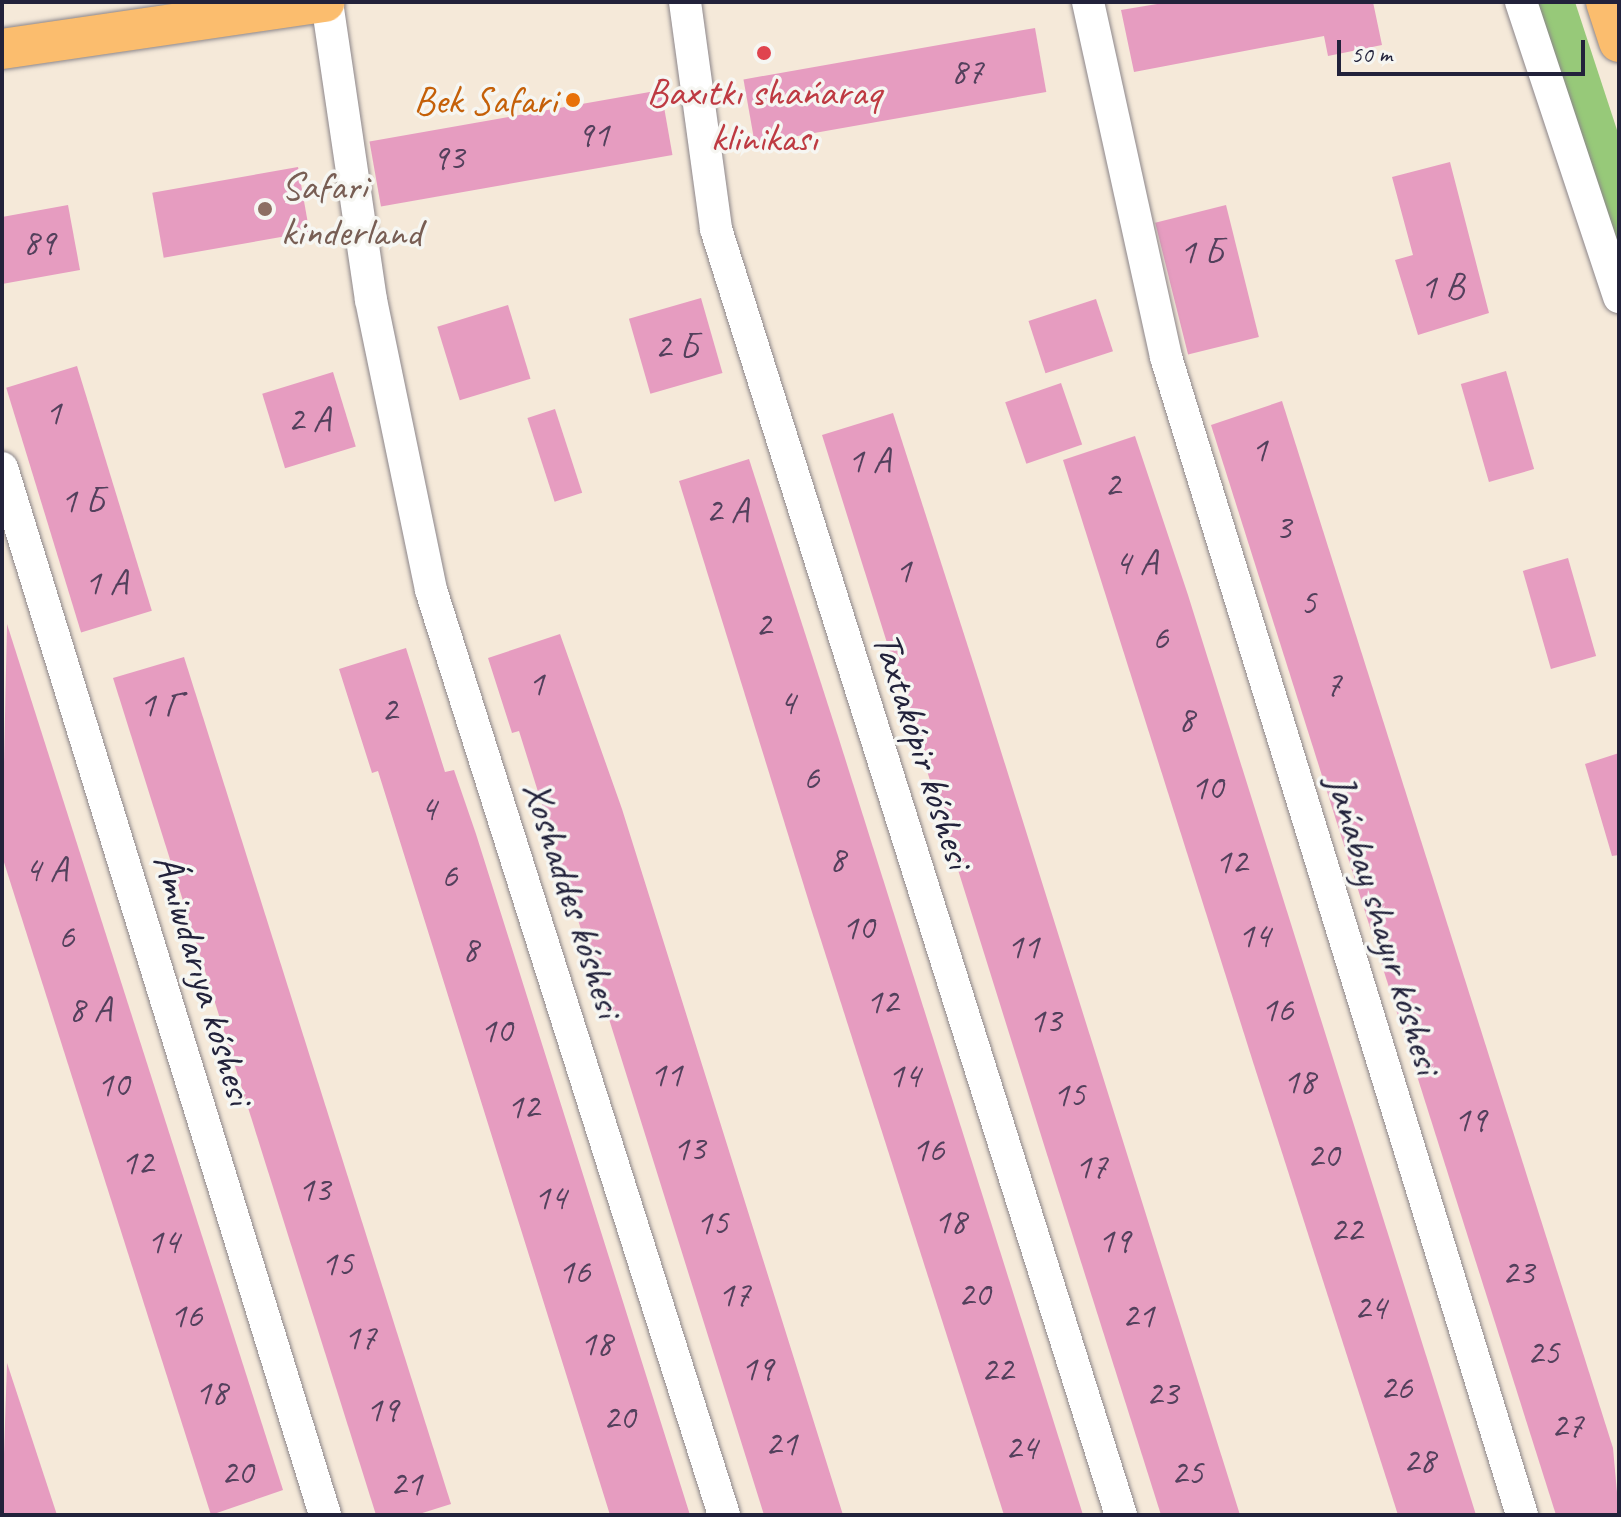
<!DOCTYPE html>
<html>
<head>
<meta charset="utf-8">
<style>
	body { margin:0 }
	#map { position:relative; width:1621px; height:1517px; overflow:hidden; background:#f5e9d9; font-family:Caveat,sans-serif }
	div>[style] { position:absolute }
	.green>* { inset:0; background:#97c979 }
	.building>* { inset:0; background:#e69cc0; transform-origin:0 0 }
	.roads { filter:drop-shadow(0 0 2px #8c868a) drop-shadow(0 0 2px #8c868a) }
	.minor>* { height:32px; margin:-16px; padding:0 16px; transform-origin:16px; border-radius:16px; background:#fff }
	.major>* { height:40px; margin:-20px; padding:0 20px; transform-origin:20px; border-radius:20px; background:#fbbd6e }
	.dots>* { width:22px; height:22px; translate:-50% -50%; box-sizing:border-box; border:4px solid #f6f6f2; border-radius:50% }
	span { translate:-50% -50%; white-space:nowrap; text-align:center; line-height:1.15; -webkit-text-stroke:7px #f6f6f2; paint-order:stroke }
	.number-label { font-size:36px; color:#53405c }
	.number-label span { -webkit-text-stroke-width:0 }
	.health-label { font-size:40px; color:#be3a42 }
	.food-label { font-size:40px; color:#c56008 }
	.right { translate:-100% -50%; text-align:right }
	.education-label { font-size:40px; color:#785e54 }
	.left { translate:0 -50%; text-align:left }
	.street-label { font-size:40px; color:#22223b }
	.frame { position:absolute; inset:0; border:4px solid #22223b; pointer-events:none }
	.scale { position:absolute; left:1337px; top:40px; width:248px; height:36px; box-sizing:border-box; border:4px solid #22223b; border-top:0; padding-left:10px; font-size:24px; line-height:28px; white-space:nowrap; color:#22223b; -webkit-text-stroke:6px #f6f6f2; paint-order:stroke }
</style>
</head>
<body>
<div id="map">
	<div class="green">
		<div style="clip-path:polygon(1536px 2px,1575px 2px,1619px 136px,1619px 253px)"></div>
	</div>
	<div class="building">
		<div style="clip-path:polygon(1169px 2px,1373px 2px,1382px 45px,1328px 56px,1324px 36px,1134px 72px,1121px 10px)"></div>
		<div style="left:1035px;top:28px;width:65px;height:296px;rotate:80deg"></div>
		<div style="left:661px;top:90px;width:66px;height:296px;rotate:80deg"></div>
		<div style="clip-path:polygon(1450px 162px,1489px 313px,1418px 335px,1395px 260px,1413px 255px,1392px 177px)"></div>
		<div style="left:298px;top:167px;width:66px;height:148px;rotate:80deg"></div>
		<div style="clip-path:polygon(68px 205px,80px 270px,2px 284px,2px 217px)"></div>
		<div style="left:1226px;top:205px;width:136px;height:73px;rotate:76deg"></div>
		<div style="left:701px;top:298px;width:78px;height:75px;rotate:74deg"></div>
		<div style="left:1096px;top:299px;width:55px;height:71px;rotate:72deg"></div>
		<div style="left:508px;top:305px;width:77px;height:74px;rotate:73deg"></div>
		<div style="left:77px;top:366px;width:256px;height:74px;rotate:73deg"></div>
		<div style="left:1506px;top:371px;width:102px;height:47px;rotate:74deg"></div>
		<div style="left:333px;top:372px;width:78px;height:74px;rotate:73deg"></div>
		<div style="left:1061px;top:383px;width:65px;height:59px;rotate:71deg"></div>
		<div style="clip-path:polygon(1282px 401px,1613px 1448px,1619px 1515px,1556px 1515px,1211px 425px)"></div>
		<div style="left:555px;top:409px;width:88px;height:29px;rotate:72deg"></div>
		<div style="clip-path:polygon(893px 413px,979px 681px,1240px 1515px,1161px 1515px,1045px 1148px,822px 435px)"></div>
		<div style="clip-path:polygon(1135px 436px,1188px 595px,1476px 1515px,1398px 1515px,1253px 1062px,1063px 460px)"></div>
		<div style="clip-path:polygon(749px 459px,838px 736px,1083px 1515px,1004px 1515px,812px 912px,679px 481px)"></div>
		<div style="left:1568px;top:558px;width:102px;height:47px;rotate:74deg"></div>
		<div style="clip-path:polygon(7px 624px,283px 1490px,211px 1515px,2px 856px)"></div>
		<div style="clip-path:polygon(560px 634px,622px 809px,843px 1515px,764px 1515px,519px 731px,512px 733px,488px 658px)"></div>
		<div style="clip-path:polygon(406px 648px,445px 772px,454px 770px,476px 834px,690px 1515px,610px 1515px,378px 771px,372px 773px,339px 669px)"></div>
		<div style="clip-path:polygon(184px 657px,451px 1504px,416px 1515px,376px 1515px,113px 678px)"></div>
		<div style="clip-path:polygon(1619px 753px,1619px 855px,1612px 856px,1585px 764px)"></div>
		<div style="clip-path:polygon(7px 1363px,57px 1515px,2px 1515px)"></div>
	</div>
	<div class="roads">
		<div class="minor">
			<div style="left:327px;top:2px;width:301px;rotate:81.6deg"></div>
			<div style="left:371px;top:300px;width:296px;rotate:78.3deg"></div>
			<div style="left:431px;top:590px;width:970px;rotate:72.42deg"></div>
			<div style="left:685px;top:2px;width:229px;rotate:82.2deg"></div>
			<div style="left:716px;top:229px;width:1348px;rotate:72.52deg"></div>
			<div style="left:1088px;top:2px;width:363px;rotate:77.6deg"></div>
			<div style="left:1166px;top:357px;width:1211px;rotate:72.91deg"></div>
			<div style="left:1521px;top:2px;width:311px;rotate:71.6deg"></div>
			<div style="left:2px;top:468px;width:1096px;rotate:72.85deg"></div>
		</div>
		<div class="major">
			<div style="left:1606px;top:2px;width:42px;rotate:72deg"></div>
			<div style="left:2px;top:49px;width:326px;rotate:-8.3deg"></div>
		</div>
	</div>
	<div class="dots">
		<div style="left:764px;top:53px;background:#e0444e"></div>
		<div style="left:573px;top:100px;background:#e8710a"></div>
		<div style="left:265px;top:209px;background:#8d6e63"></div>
	</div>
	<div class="number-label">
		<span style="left:967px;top:72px">87</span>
		<span style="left:593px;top:135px">91</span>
		<span style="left:448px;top:158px">93</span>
		<span style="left:39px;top:243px">89</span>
		<span style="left:1201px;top:252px">1 Б</span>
		<span style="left:1442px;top:287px">1 В</span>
		<span style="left:676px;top:347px">2 Б</span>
		<span style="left:53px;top:413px">1</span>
		<span style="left:309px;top:420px">2 А</span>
		<span style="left:1259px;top:450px">1</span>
		<span style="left:869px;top:461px">1 А</span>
		<span style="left:1112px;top:485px">2</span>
		<span style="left:82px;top:501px">1 Б</span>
		<span style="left:727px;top:511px">2 А</span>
		<span style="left:1283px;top:528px">3</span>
		<span style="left:1136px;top:563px">4 А</span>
		<span style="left:903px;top:571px">1</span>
		<span style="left:106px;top:583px">1 А</span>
		<span style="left:1308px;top:603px">5</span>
		<span style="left:763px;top:625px">2</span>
		<span style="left:1160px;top:638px">6</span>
		<span style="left:536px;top:684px">1</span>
		<span style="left:1333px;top:685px">7</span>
		<span style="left:787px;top:703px">4</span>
		<span style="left:160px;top:705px">1 Г</span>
		<span style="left:389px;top:710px">2</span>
		<span style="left:1186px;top:720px">8</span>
		<span style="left:811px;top:778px">6</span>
		<span style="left:1207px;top:788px">10</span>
		<span style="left:428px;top:809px">4</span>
		<span style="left:837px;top:860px">8</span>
		<span style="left:1231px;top:862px">12</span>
		<span style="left:46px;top:870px">4 А</span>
		<span style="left:449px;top:876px">6</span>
		<span style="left:858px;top:928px">10</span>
		<span style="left:1254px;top:936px">14</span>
		<span style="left:66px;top:937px">6</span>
		<span style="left:1023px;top:947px">11</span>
		<span style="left:470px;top:950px">8</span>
		<span style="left:882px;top:1002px">12</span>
		<span style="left:90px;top:1010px">8 А</span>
		<span style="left:1277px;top:1010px">16</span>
		<span style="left:1045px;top:1021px">13</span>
		<span style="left:496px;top:1031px">10</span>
		<span style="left:666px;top:1075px">11</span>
		<span style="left:904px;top:1076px">14</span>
		<span style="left:1299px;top:1082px">18</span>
		<span style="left:113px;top:1085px">10</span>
		<span style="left:1069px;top:1095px">15</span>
		<span style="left:523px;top:1107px">12</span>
		<span style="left:1470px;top:1120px">19</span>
		<span style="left:689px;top:1149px">13</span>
		<span style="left:928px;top:1150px">16</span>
		<span style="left:1323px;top:1156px">20</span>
		<span style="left:137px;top:1163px">12</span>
		<span style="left:1091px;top:1167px">17</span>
		<span style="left:314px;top:1190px">13</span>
		<span style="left:550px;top:1198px">14</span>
		<span style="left:950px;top:1222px">18</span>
		<span style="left:712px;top:1223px">15</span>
		<span style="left:1346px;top:1230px">22</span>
		<span style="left:1114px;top:1241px">19</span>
		<span style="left:163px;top:1242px">14</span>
		<span style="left:337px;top:1264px">15</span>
		<span style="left:574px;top:1272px">16</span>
		<span style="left:1518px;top:1273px">23</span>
		<span style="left:734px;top:1295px">17</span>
		<span style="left:974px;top:1295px">20</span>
		<span style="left:1370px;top:1308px">24</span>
		<span style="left:186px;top:1316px">16</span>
		<span style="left:1138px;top:1316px">21</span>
		<span style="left:360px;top:1338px">17</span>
		<span style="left:596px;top:1344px">18</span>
		<span style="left:1543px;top:1353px">25</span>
		<span style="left:757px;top:1369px">19</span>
		<span style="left:997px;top:1370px">22</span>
		<span style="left:1396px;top:1388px">26</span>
		<span style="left:211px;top:1393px">18</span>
		<span style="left:1162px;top:1394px">23</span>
		<span style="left:382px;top:1410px">19</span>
		<span style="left:619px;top:1418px">20</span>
		<span style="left:1567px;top:1426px">27</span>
		<span style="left:781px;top:1444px">21</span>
		<span style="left:1021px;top:1448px">24</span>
		<span style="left:1419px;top:1461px">28</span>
		<span style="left:237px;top:1473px">20</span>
		<span style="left:1187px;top:1473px">25</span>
		<span style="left:406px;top:1484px">21</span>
	</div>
	<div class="health-label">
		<span style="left:764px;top:115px">Baxıtkı shańaraq<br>klinikası</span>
	</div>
	<div class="food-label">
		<span class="right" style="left:557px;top:100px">Bek Safari</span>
	</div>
	<div class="education-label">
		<span class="left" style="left:281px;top:209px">Safari<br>kinderland</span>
	</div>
	<div class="street-label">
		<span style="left:923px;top:750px;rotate:72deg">Taxtakópir kóshesi</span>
		<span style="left:573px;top:899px;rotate:72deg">Xoshaddes kóshesi</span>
		<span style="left:1384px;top:924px;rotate:73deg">Jańabay shayır kóshesi</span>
		<span style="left:204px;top:979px;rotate:73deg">Ámiwdarıya kóshesi</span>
	</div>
	<div class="frame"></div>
	<div class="scale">50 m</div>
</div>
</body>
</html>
